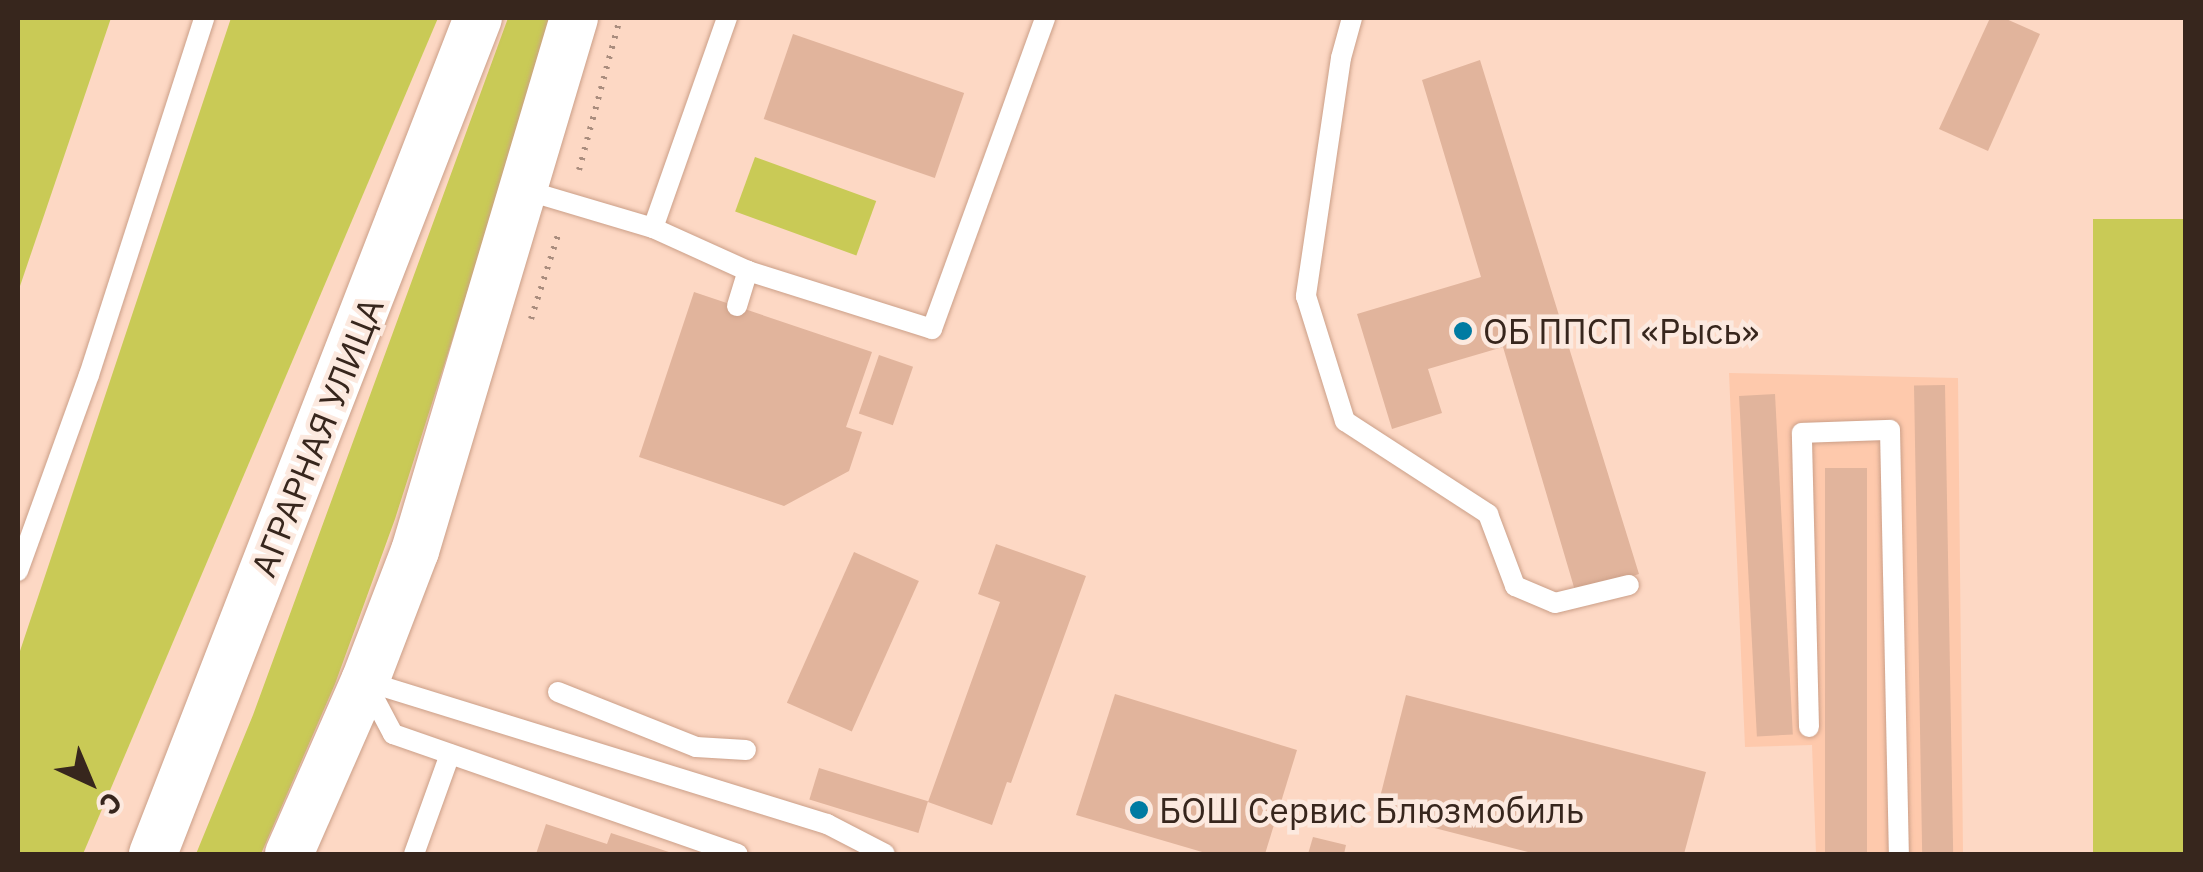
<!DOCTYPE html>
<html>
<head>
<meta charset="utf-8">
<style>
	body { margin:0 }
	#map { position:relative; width:2203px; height:872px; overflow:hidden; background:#fdd8c4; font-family:"IBM Plex Sans",sans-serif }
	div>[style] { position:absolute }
	.built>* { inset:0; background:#fec9ac }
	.green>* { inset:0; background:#c9ca56; transform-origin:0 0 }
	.building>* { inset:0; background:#e1b49c; transform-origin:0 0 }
	.path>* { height:6px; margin-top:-3px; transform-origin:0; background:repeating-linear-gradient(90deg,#aa8d7e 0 2.5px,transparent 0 10.5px) }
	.roads { filter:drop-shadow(0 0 2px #cb9f88) drop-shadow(0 0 2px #cb9f88) }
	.service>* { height:20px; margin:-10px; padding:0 10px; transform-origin:10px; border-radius:10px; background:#fff }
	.tertiary>* { height:48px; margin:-24px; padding:0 24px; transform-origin:24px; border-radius:24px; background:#fff }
	.dots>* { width:28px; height:28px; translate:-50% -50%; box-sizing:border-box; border:5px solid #fce9df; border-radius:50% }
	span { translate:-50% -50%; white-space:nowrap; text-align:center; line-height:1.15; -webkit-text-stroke:9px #fce9df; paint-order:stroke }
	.poi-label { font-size:35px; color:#37261d }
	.left { translate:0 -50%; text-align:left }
	.street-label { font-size:35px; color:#37261d }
	.frame { position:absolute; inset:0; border:20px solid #37261d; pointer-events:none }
	.north { position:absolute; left:40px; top:732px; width:100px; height:100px; -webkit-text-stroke:8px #fce9df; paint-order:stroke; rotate:136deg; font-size:28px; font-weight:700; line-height:40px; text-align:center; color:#37261d }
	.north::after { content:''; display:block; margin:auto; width:35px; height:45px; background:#37261d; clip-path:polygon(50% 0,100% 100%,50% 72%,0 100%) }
</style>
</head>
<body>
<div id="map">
	<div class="built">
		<div style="clip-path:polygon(1729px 373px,1958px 378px,1963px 854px,1816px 854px,1812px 745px,1745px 747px)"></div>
	</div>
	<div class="green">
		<div style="clip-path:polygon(18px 18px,111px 18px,18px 292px)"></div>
		<div style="clip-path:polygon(231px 18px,438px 18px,83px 854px,18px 854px,18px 657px)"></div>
		<div style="clip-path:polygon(508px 18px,555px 18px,395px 519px,335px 684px,261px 854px,196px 854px,253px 715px)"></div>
		<div style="left:755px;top:157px;width:129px;height:58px;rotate:20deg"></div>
		<div style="left:2185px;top:219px;width:635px;height:92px;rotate:90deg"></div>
	</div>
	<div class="building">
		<div style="clip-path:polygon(1990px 18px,2004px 18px,2040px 34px,1988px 151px,1939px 129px)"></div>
		<div style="left:793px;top:34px;width:181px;height:90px;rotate:19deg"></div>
		<div style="clip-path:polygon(1480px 60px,1639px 574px,1576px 594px,1503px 347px,1428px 369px,1442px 413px,1392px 429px,1357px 314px,1481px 277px,1422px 80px)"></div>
		<div style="clip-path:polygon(694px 292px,872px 352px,846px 427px,862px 432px,849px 471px,784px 506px,639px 457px)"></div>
		<div style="left:879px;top:355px;width:36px;height:62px;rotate:19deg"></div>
		<div style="left:1945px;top:385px;width:469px;height:31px;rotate:89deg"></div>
		<div style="left:1775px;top:394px;width:341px;height:36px;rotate:87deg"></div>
		<div style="left:1825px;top:468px;width:42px;height:386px"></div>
		<div style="clip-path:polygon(996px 544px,1086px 576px,1011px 783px,1007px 782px,992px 825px,928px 802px,1000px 602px,978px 594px)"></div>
		<div style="left:854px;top:552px;width:71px;height:165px;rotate:24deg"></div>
		<div style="clip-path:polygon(1115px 694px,1297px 750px,1265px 854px,1209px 854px,1076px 815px)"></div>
		<div style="clip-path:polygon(1406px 695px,1706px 772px,1684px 854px,1536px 854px,1376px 813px)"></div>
		<div style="left:819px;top:768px;width:114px;height:33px;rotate:17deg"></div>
		<div style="clip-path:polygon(546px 824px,607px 844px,611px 833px,675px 854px,536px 854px)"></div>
		<div style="clip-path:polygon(1313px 837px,1346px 845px,1344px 854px,1308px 854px)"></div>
	</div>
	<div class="path">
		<div style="left:579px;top:170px;width:157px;rotate:-74.9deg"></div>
		<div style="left:531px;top:319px;width:88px;rotate:-72.2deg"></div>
	</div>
	<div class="roads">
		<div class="service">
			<div style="left:1352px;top:18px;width:41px;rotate:105.4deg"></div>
			<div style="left:1341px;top:58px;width:241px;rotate:98.4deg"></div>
			<div style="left:1306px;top:296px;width:131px;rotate:72.7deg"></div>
			<div style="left:1345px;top:421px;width:171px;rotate:33deg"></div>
			<div style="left:1488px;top:514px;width:77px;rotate:69.4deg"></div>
			<div style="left:1515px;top:586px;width:43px;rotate:23deg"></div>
			<div style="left:1555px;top:603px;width:76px;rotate:-13.7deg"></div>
			<div style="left:525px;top:190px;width:134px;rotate:16.5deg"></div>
			<div style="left:653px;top:228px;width:104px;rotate:24.4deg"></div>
			<div style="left:748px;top:271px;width:193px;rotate:17.5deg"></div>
			<div style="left:932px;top:329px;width:331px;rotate:-70deg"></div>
			<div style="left:653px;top:228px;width:223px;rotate:-70.6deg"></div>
			<div style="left:737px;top:306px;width:37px;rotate:-73deg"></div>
			<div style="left:18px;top:571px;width:208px;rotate:-70.1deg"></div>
			<div style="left:89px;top:375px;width:375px;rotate:-72.1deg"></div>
			<div style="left:365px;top:681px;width:484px;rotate:17.2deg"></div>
			<div style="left:827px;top:824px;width:65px;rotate:27.3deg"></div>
			<div style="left:366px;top:683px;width:58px;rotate:62.1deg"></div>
			<div style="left:393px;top:734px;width:365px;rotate:19.2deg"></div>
			<div style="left:558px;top:692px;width:149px;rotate:21.7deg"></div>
			<div style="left:696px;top:747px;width:50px;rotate:3.4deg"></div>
			<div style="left:1809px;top:727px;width:294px;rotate:-91.4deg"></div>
			<div style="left:1802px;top:433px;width:88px;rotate:-2deg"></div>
			<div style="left:1890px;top:430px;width:424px;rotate:88.8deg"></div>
			<div style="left:414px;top:854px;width:106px;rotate:-70.2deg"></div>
		</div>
		<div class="tertiary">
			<div style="left:153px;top:854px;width:897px;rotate:-68.76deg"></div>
			<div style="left:289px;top:854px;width:189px;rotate:-66.3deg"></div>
			<div style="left:365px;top:681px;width:139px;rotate:-69deg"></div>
			<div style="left:415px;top:551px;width:556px;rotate:-73.39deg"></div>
		</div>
	</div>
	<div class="dots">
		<div style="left:1463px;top:331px;background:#007ba2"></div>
		<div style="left:1139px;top:810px;background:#007ba2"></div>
	</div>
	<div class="poi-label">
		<span class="left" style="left:1483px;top:331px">ОБ ППСП «Рысь»</span>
		<span class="left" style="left:1159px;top:810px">БОШ Сервис Блюзмобиль</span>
	</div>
	<div class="street-label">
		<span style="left:317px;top:437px;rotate:-68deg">АГРАРНАЯ УЛИЦА</span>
	</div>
	<div class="frame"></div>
	<div class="north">С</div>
</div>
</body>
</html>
